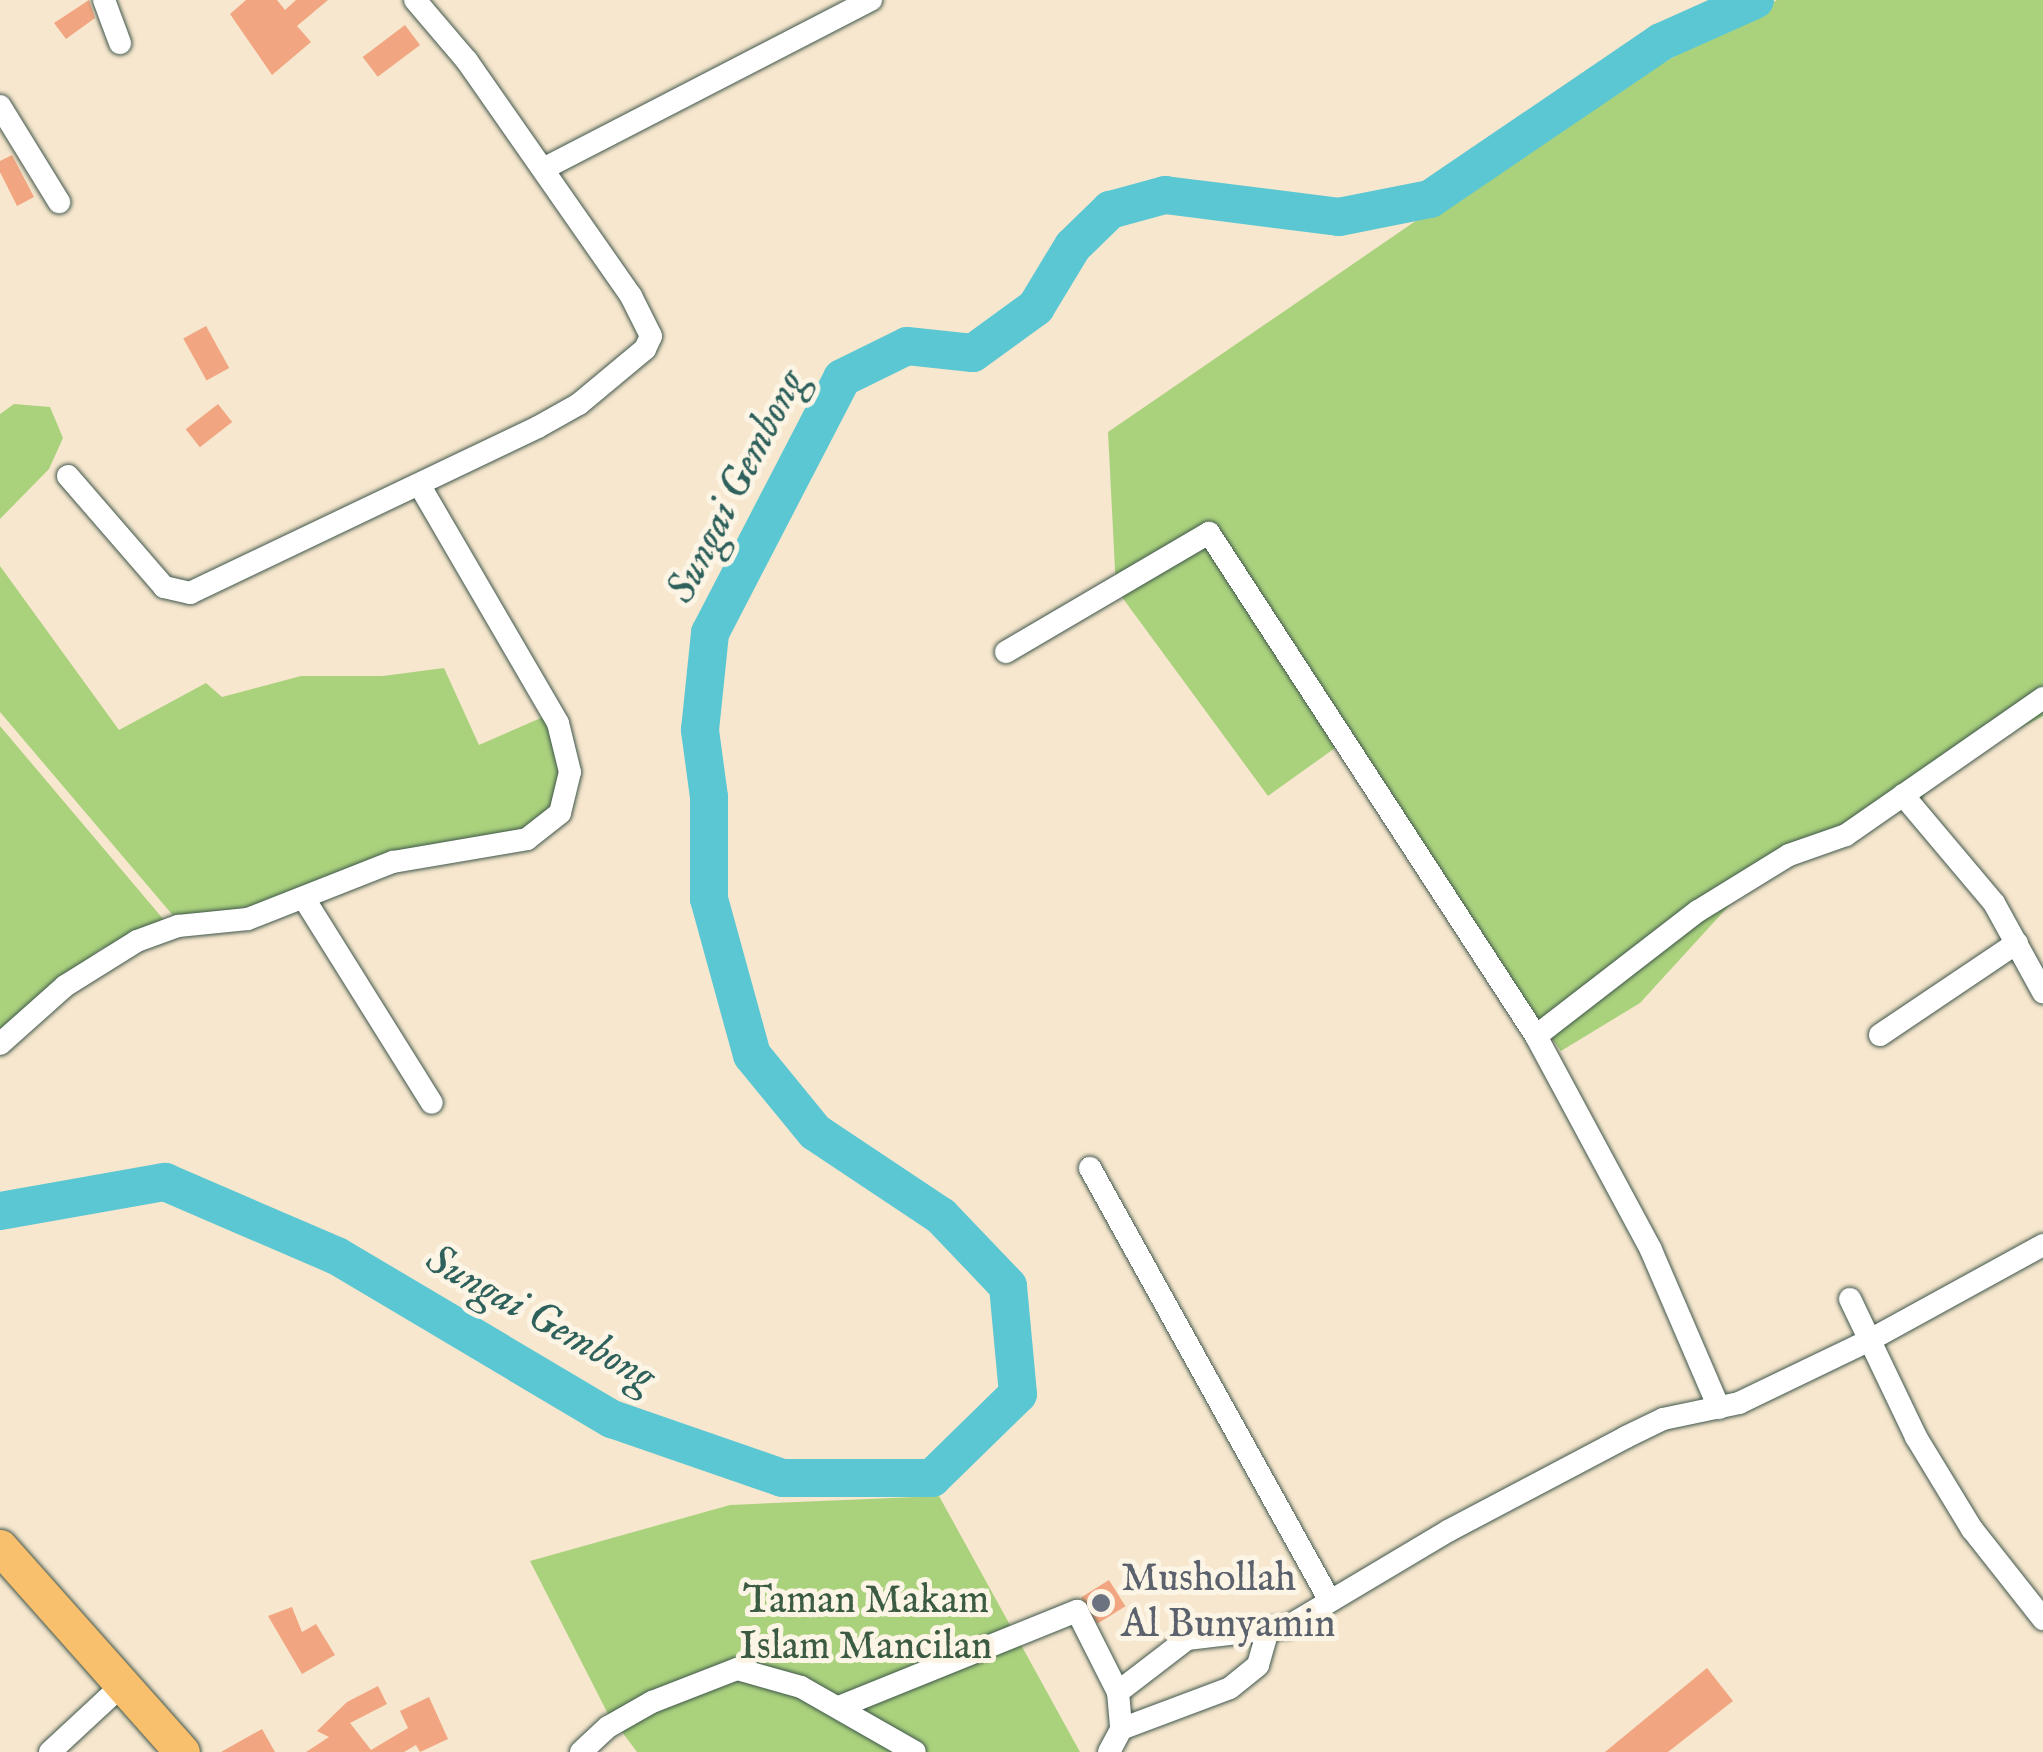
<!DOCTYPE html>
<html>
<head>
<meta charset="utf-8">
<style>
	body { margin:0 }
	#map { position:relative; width:2043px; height:1752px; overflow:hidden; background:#f7e7ce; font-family:"IM FELL English",serif }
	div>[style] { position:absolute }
	.green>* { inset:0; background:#aad27d }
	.river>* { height:38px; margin:-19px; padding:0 19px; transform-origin:19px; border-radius:19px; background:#5bc7d3 }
	.building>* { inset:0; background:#f1a681; transform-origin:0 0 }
	.roads { filter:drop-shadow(0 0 2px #3f564b) drop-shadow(0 0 2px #3f564b) }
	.minor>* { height:22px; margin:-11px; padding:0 11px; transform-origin:11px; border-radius:11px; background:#fff }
	.trunk>* { height:35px; margin:-17.5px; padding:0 17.5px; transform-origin:17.5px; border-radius:17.5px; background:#f8bf6c }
	.dots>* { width:28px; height:28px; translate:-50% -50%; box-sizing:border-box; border:5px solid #fcf5e5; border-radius:50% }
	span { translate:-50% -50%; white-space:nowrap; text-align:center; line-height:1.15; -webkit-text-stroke:10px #fcf5e5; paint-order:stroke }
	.worship-label { font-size:40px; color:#5b616d }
	.left { translate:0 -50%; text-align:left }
	.park-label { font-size:40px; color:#3b5b43 }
	.water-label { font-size:42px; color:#2e605c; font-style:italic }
</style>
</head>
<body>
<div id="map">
	<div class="green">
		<div style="clip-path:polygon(1777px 0,2043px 0,2043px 716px,1937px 773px,1921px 801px,1757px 875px,1640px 1003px,1561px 1051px,1342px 743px,1268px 796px,1116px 589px,1108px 432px,1576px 111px)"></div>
		<div style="clip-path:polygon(14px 404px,50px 407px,63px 438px,49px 469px,0 519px,0 414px)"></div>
		<div style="clip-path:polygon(0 566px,119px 730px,206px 683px,222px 697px,301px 676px,383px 676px,444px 668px,479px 745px,550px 714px,565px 767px,554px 810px,521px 831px,257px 905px,176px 919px,0 712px)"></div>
		<div style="clip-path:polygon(0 726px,164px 920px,99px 950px,0 1034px)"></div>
		<div style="clip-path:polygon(939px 1496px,1080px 1752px,637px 1752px,607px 1712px,530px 1561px,730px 1505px)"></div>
	</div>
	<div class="river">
		<div style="left:0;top:1211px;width:168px;rotate:-10deg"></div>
		<div style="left:165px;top:1182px;width:187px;rotate:23.3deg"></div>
		<div style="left:337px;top:1256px;width:320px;rotate:30.7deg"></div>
		<div style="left:612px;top:1419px;width:180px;rotate:19.1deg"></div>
		<div style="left:782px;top:1478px;width:150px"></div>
		<div style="left:932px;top:1478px;width:120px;rotate:-44.3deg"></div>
		<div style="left:1018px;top:1394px;width:108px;rotate:-95.3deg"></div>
		<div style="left:1008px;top:1286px;width:97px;rotate:-133.7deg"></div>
		<div style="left:941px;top:1216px;width:151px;rotate:-146.3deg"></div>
		<div style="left:815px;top:1132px;width:99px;rotate:-129.3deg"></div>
		<div style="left:752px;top:1055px;width:162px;rotate:-105.4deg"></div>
		<div style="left:709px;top:899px;width:102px;rotate:-90deg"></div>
		<div style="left:709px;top:797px;width:68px;rotate:-97.7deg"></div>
		<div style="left:700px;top:730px;width:98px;rotate:-84.1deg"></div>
		<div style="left:710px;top:633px;width:287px;rotate:-62.6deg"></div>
		<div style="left:842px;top:378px;width:72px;rotate:-26.2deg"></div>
		<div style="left:907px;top:346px;width:66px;rotate:6.1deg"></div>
		<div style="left:973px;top:353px;width:78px;rotate:-36.1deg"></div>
		<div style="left:1036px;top:307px;width:71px;rotate:-58.8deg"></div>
		<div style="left:1073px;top:246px;width:52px;rotate:-44.2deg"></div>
		<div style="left:1110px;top:210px;width:57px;rotate:-15.3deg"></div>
		<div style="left:1165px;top:195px;width:175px;rotate:7.2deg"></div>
		<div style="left:1339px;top:217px;width:93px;rotate:-11.2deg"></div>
		<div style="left:1430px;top:199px;width:279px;rotate:-34.2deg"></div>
		<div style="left:1661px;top:42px;width:103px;rotate:-24.1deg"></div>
	</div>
	<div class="building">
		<div style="clip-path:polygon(89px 0,95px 18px,66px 39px,54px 23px)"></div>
		<div style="clip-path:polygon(246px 0,277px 0,285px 10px,296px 0,328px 0,297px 26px,311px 42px,272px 75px,230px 14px)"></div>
		<div style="left:405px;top:25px;width:25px;height:53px;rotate:53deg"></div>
		<div style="clip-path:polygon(12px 155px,34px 197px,17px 206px,0 172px,0 161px)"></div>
		<div style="left:206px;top:326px;width:48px;height:26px;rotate:61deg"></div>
		<div style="left:218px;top:404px;width:23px;height:41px;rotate:52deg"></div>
		<div style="left:1109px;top:1580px;width:31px;height:33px;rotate:58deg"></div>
		<div style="clip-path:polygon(292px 1607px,302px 1632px,316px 1624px,335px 1655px,302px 1674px,268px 1616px)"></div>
		<div style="clip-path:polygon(1707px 1668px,1733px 1701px,1668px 1752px,1605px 1752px)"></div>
		<div style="clip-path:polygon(378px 1686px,387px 1704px,350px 1723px,371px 1750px,408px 1728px,400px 1711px,429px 1697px,448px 1739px,420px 1752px,416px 1745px,404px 1752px,306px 1752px,329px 1737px,317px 1731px,347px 1702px)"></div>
		<div style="clip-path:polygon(262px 1729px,275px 1752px,221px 1752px)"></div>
	</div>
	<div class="roads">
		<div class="minor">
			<div style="left:104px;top:0;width:46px;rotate:69.6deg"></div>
			<div style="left:0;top:106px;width:113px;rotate:58.4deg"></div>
			<div style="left:545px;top:168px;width:367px;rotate:-27.3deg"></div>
			<div style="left:68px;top:476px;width:147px;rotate:49.1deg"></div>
			<div style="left:164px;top:587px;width:27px;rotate:13deg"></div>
			<div style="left:190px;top:593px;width:386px;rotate:-25.5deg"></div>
			<div style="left:538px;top:427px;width:47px;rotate:-29.3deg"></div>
			<div style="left:579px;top:404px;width:86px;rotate:-39.8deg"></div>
			<div style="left:645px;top:349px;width:14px;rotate:-65deg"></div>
			<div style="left:651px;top:336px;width:45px;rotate:-116.6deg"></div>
			<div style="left:631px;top:296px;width:287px;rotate:-124.9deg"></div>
			<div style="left:467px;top:61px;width:80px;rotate:-130.4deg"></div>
			<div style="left:1006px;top:652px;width:235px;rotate:-30.4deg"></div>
			<div style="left:1209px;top:533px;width:600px;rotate:56.97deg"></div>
			<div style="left:1536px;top:1036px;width:243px;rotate:61.7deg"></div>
			<div style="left:1651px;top:1250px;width:172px;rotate:66.7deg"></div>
			<div style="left:1903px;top:795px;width:141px;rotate:49.9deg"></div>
			<div style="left:1994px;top:903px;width:102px;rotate:61.2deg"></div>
			<div style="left:305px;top:900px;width:239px;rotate:58deg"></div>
			<div style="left:1880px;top:1035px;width:165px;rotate:-33.9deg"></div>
			<div style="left:1536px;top:1036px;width:205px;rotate:-37.7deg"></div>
			<div style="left:1698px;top:911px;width:107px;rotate:-31.6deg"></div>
			<div style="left:1789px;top:855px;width:60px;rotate:-19.3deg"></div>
			<div style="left:1846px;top:835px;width:240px;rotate:-34.8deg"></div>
			<div style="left:0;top:1044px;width:87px;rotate:-41.7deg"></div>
			<div style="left:65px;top:986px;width:85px;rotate:-32deg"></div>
			<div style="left:137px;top:941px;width:44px;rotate:-20.1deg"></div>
			<div style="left:178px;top:926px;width:70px;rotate:-5.7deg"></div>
			<div style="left:248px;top:919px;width:156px;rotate:-21.5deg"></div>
			<div style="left:393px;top:862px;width:136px;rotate:-9.7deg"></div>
			<div style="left:527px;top:839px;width:42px;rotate:-38.2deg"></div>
			<div style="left:560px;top:813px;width:42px;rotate:-76.3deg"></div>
			<div style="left:570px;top:772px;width:50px;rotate:-103.8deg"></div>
			<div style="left:558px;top:723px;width:276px;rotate:-120.2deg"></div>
			<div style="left:1090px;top:1168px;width:495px;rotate:61deg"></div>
			<div style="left:1850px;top:1299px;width:153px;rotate:64.4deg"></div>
			<div style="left:1916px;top:1437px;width:108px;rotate:58.7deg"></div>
			<div style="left:1972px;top:1529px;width:115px;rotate:51.7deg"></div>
			<div style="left:1118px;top:1692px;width:87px;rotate:-37.5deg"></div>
			<div style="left:1187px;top:1639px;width:101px;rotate:-6.8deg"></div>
			<div style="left:1287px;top:1627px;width:187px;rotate:-30.8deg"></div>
			<div style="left:1448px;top:1531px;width:201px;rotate:-27.8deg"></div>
			<div style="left:1626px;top:1437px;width:41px;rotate:-25.9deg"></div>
			<div style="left:1663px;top:1419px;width:78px;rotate:-11.9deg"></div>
			<div style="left:1739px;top:1403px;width:141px;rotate:-25.7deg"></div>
			<div style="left:1866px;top:1342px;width:202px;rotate:-28.7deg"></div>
			<div style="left:839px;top:1707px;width:257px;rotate:-22deg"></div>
			<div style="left:1077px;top:1611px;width:91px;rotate:63.2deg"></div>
			<div style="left:1118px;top:1692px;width:37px;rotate:85deg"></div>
			<div style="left:50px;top:1752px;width:97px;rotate:-42.9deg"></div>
			<div style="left:581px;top:1752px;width:37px;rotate:-43deg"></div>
			<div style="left:608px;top:1727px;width:51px;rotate:-29.6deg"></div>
			<div style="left:652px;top:1702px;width:91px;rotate:-21.2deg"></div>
			<div style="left:737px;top:1669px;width:66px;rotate:15.7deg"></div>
			<div style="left:801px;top:1687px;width:131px;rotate:29.7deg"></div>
			<div style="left:1109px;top:1752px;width:26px;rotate:-62deg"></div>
			<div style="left:1121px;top:1729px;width:116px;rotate:-20.6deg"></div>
			<div style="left:1230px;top:1688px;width:36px;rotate:-39deg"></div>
			<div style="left:1258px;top:1665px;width:32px;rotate:-74deg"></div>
		</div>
		<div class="trunk">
			<div style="left:0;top:1547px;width:274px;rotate:48.4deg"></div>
		</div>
	</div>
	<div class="dots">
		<div style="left:1101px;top:1603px;background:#6b7280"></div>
	</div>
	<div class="worship-label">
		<span class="left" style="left:1121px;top:1603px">Mushollah<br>Al Bunyamin</span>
	</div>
	<div class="park-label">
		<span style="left:866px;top:1625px">Taman Makam<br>Islam Mancilan</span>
	</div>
	<div class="water-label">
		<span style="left:737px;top:487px;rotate:-63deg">Sungai Gembong</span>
		<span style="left:540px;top:1319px;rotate:29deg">Sungai Gembong</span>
	</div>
</div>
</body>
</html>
